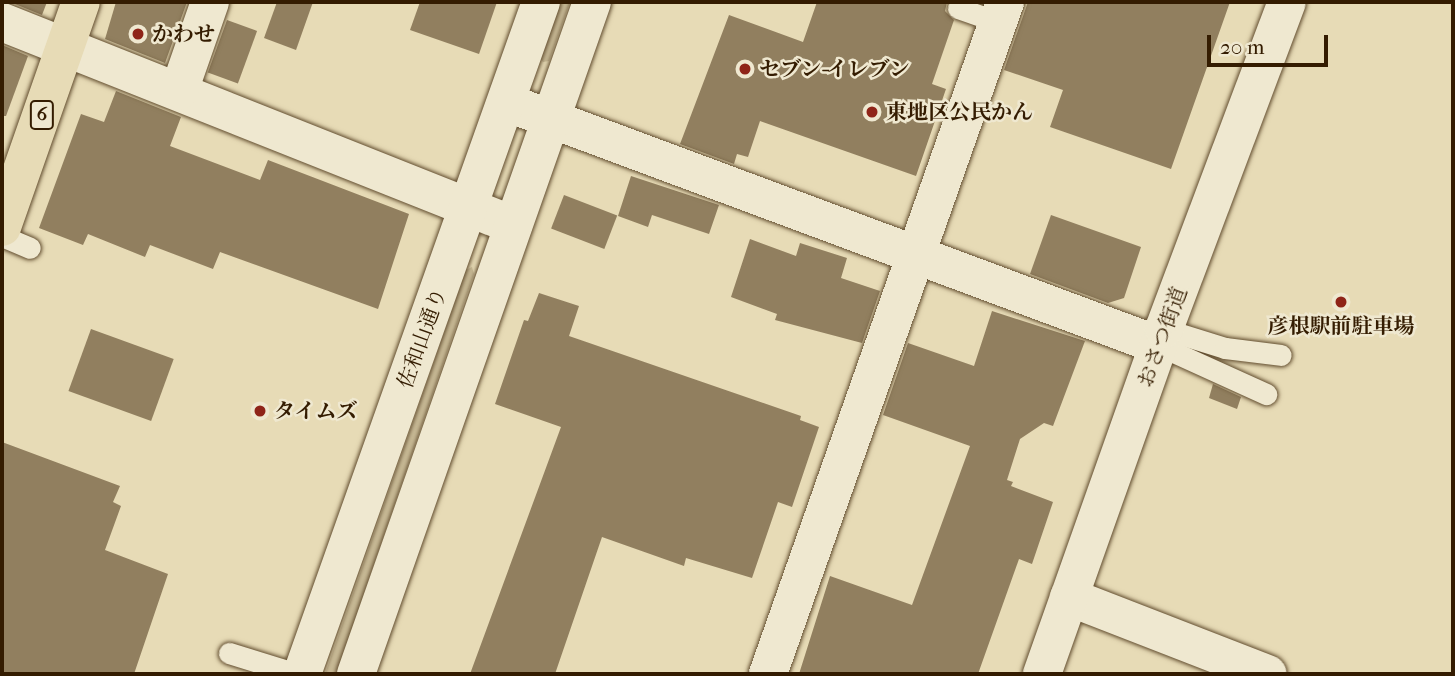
<!DOCTYPE html>
<html>
<head>
<meta charset="utf-8">
<style>
	body { margin:0 }
	#map { position:relative; width:1455px; height:676px; overflow:hidden; background:#e7dbb6; font-family:"IM FELL French Canon","Noto Serif JP",serif }
	div>[style] { position:absolute }
	.green>* { inset:0; background:#c9bb97 }
	.building>* { inset:0; background:#917f5f; transform-origin:0 0 }
	.roads { filter:drop-shadow(0 0 2px #614c2e) drop-shadow(0 0 2px #614c2e) }
	.service>* { height:21px; margin:-10.5px; padding:0 10.5px; transform-origin:10.5px; border-radius:10.5px; background:#efe8d0 }
	.minor>* { height:38px; margin:-19px; padding:0 19px; transform-origin:19px; border-radius:19px; background:#efe8d0 }
	.tertiary>* { height:38px; margin:-19px; padding:0 19px; transform-origin:19px; border-radius:19px; background:#efe8d0 }
	.primary>* { height:38px; margin:-19px; padding:0 19px; transform-origin:19px; border-radius:19px; background:#e7dbb6 }
	.dots>* { width:19px; height:19px; translate:-50% -50%; box-sizing:border-box; border:4px solid #efe8d0; border-radius:50% }
	span { translate:-50% -50%; white-space:nowrap; text-align:center; line-height:1.15; -webkit-text-stroke:5px #efe8d0; paint-order:stroke }
	.shield-label span { padding:2px 5px; background:#efe8d0; border:2px solid; border-radius:5px; -webkit-text-stroke-width:0 }
	.shield-label { font-size:19px; color:#341c01; font-weight:700 }
	.poi-label { font-size:21px; color:#341c01; font-weight:700 }
	.left { translate:0 -50%; text-align:left }
	.street-label { font-size:21px; color:#341c01 }
	.frame { position:absolute; inset:0; border:4px solid #341c01; pointer-events:none }
	.scale { position:absolute; left:1207px; top:35px; width:121px; height:32px; box-sizing:border-box; border:4px solid #341c01; border-top:0; padding-left:9px; font-size:21px; line-height:24px; white-space:nowrap; color:#341c01; -webkit-text-stroke:5px #efe8d0; paint-order:stroke }
</style>
</head>
<body>
<div id="map">
	<div class="green">
		<div style="clip-path:polygon(558px 2px,570px 2px,549px 61px,543px 62px,539px 57px)"></div>
		<div style="clip-path:polygon(472px 267px,474px 274px,336px 674px,325px 674px,466px 270px)"></div>
	</div>
	<div class="building">
		<div style="clip-path:polygon(10px 2px,47px 2px,42px 15px)"></div>
		<div style="clip-path:polygon(116px 2px,187px 2px,165px 63px,105px 39px)"></div>
		<div style="clip-path:polygon(277px 2px,313px 2px,296px 50px,264px 38px)"></div>
		<div style="clip-path:polygon(420px 2px,497px 2px,479px 54px,410px 30px)"></div>
		<div style="clip-path:polygon(817px 2px,947px 2px,945px 11px,954px 20px,932px 84px,946px 89px,916px 176px,760px 121px,748px 157px,737px 154px,734px 164px,680px 144px,729px 15px,803px 42px)"></div>
		<div style="clip-path:polygon(1028px 2px,1230px 2px,1171px 169px,1050px 127px,1063px 90px,1004px 70px)"></div>
		<div style="left:227px;top:20px;width:32px;height:56px;rotate:20deg"></div>
		<div style="clip-path:polygon(2px 45px,28px 56px,6px 116px,2px 116px)"></div>
		<div style="clip-path:polygon(116px 91px,181px 117px,170px 146px,260px 180px,268px 160px,409px 214px,378px 309px,220px 252px,213px 269px,150px 245px,145px 257px,88px 234px,83px 245px,39px 228px,81px 114px,104px 122px)"></div>
		<div style="clip-path:polygon(631px 176px,719px 205px,709px 234px,652px 215px,648px 227px,618px 216px)"></div>
		<div style="left:564px;top:195px;width:57px;height:36px;rotate:21deg"></div>
		<div style="clip-path:polygon(1051px 215px,1141px 247px,1124px 298px,1108px 303px,1030px 274px)"></div>
		<div style="clip-path:polygon(750px 239px,796px 256px,800px 243px,847px 258px,841px 278px,880px 291px,862px 343px,775px 320px,777px 314px,731px 297px)"></div>
		<div style="clip-path:polygon(539px 293px,579px 306px,569px 336px,801px 416px,800px 420px,819px 427px,792px 507px,778px 502px,752px 578px,686px 558px,684px 566px,602px 537px,555px 674px,470px 674px,561px 427px,495px 404px,524px 320px,528px 321px)"></div>
		<div style="clip-path:polygon(992px 311px,1085px 341px,1053px 426px,1044px 423px,1020px 439px,1007px 480px,1013px 482px,1011px 486px,1053px 502px,1032px 564px,1019px 559px,978px 674px,799px 674px,830px 576px,912px 605px,970px 446px,883px 415px,908px 343px,974px 366px)"></div>
		<div style="left:91px;top:329px;width:88px;height:66px;rotate:20deg"></div>
		<div style="clip-path:polygon(1213px 384px,1241px 397px,1237px 409px,1209px 398px)"></div>
		<div style="clip-path:polygon(2px 442px,120px 486px,113px 502px,121px 506px,105px 550px,168px 574px,134px 674px,2px 674px)"></div>
	</div>
	<div class="roads">
		<div class="service">
			<div style="left:958px;top:8px;width:42px;rotate:19.3deg"></div>
			<div style="left:2px;top:236px;width:30px;rotate:23deg"></div>
			<div style="left:1164px;top:329px;width:64px;rotate:17.3deg"></div>
			<div style="left:1225px;top:348px;width:56px;rotate:7.1deg"></div>
			<div style="left:1158px;top:345px;width:119px;rotate:24.4deg"></div>
			<div style="left:229px;top:653px;width:71px;rotate:17.2deg"></div>
		</div>
		<div class="minor">
			<div style="left:2px;top:22px;width:550px;rotate:21.67deg"></div>
			<div style="left:179px;top:91px;width:94px;rotate:-70.8deg"></div>
			<div style="left:508px;top:103px;width:694px;rotate:20.42deg"></div>
			<div style="left:1069px;top:597px;width:213px;rotate:21.2deg"></div>
			<div style="left:768px;top:674px;width:713px;rotate:-70.57deg"></div>
		</div>
		<div class="tertiary">
			<div style="left:302px;top:674px;width:713px;rotate:-70.42deg"></div>
			<div style="left:356px;top:674px;width:712px;rotate:-70.65deg"></div>
			<div style="left:1042px;top:674px;width:366px;rotate:-70.5deg"></div>
			<div style="left:1164px;top:329px;width:349px;rotate:-69.4deg"></div>
		</div>
		<div class="primary">
			<div style="left:2px;top:227px;width:238px;rotate:-70.7deg"></div>
		</div>
	</div>
	<div class="dots">
		<div style="left:138px;top:34px;background:#8f2418"></div>
		<div style="left:745px;top:69px;background:#8f2418"></div>
		<div style="left:872px;top:112px;background:#8f2418"></div>
		<div style="left:1341px;top:302px;background:#8f2418"></div>
		<div style="left:260px;top:411px;background:#8f2418"></div>
	</div>
	<div class="shield-label">
		<span style="left:42px;top:115px">6</span>
	</div>
	<div class="poi-label">
		<span class="left" style="left:152px;top:34px">かわせ</span>
		<span class="left" style="left:759px;top:69px">セブン-イレブン</span>
		<span class="left" style="left:886px;top:112px">東地区公民かん</span>
		<span style="left:1341px;top:326px">彦根駅前駐車場</span>
		<span class="left" style="left:274px;top:411px">タイムズ</span>
	</div>
	<div class="street-label">
		<span style="left:1162px;top:337px;rotate:-70deg">おさつ街道</span>
		<span style="left:422px;top:338px;rotate:-70deg">佐和山通り</span>
	</div>
	<div class="frame"></div>
	<div class="scale">20 m</div>
</div>
</body>
</html>
